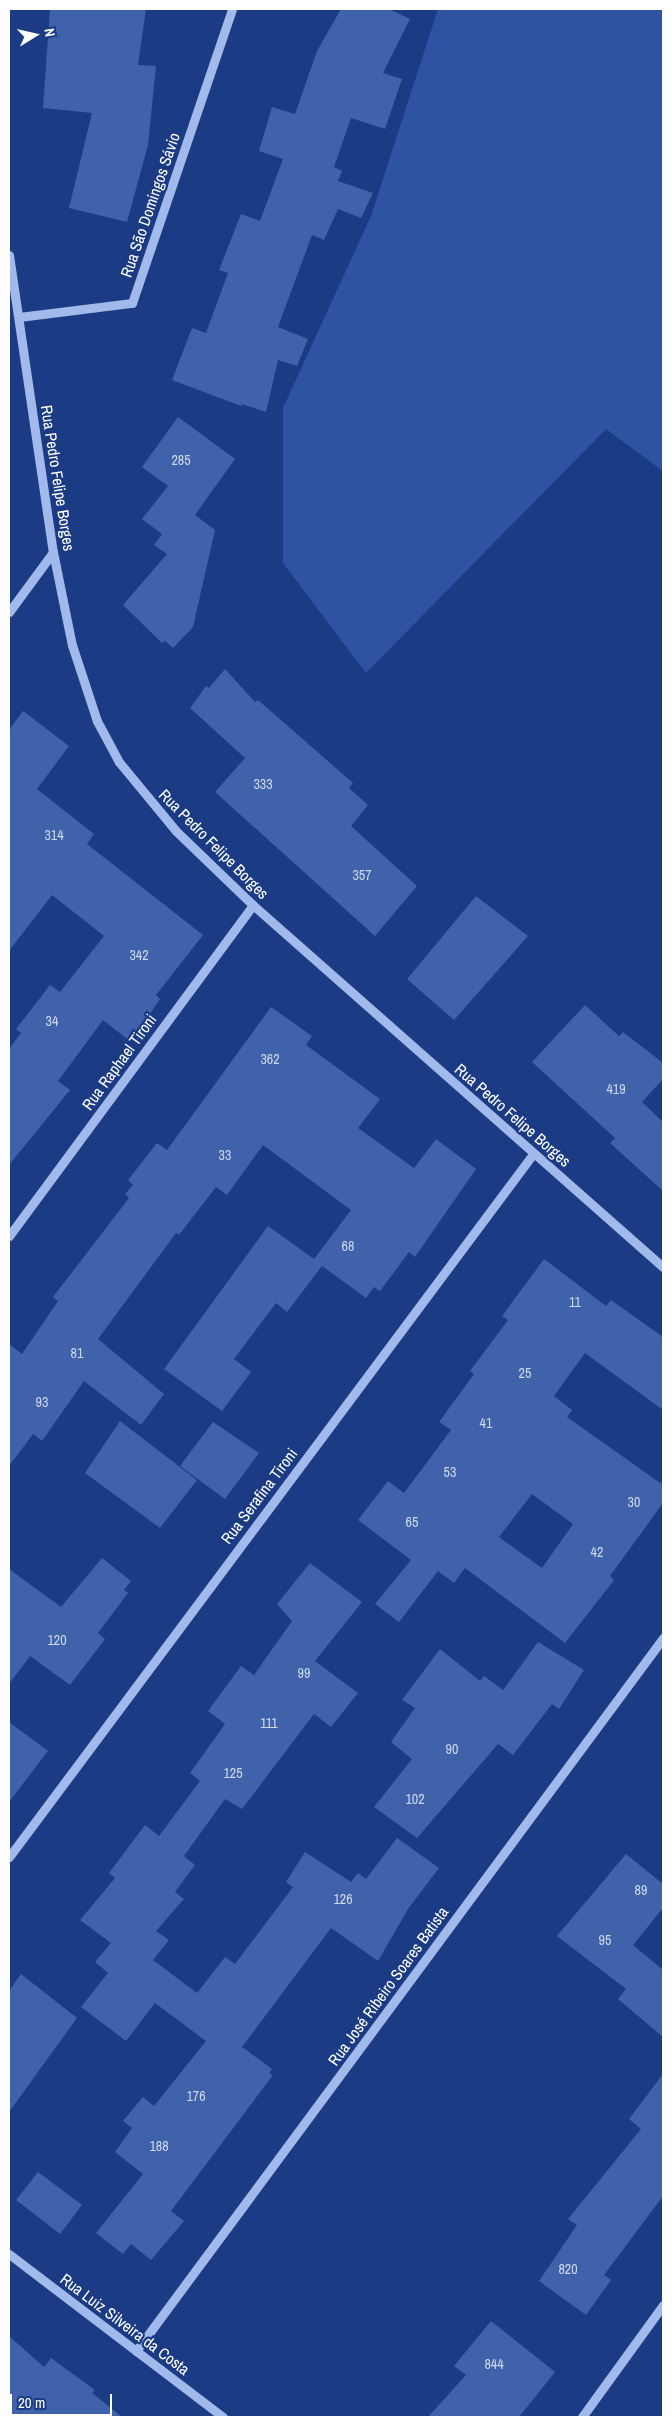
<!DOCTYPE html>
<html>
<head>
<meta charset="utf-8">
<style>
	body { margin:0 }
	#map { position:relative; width:672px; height:2426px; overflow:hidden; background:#1b3b84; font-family:"Archivo Narrow",sans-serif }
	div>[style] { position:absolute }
	.green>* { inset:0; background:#2e53a2 }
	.building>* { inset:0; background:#3f62ab }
	.minor>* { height:9px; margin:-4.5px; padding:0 4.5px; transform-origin:4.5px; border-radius:4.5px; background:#a1b9eb }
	span { translate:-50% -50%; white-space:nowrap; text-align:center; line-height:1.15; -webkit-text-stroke:4.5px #1b3b84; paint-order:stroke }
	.number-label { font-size:14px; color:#cfd8ea }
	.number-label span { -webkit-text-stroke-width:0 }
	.street-label { font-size:16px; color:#fff }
	.frame { position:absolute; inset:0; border:10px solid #fff; pointer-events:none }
	.north { position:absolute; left:10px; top:10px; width:50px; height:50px; -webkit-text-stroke:4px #1b3b84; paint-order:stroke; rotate:80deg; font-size:14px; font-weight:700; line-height:20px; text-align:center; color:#fff }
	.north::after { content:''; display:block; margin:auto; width:18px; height:22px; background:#fff; clip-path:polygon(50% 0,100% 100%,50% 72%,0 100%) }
	.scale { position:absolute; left:10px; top:2394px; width:102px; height:22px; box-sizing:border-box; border:2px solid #fff; border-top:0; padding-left:6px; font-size:15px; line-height:18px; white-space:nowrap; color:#fff; -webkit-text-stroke:4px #1b3b84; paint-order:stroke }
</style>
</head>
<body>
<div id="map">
	<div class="green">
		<div style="clip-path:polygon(438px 9px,663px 9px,663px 471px,606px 429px,366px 673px,283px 563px,283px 408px,371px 216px)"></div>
	</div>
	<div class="building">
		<div style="clip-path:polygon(50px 9px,146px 9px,138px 65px,156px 66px,148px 145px,127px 222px,69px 208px,92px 113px,43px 108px)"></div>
		<div style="clip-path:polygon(341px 9px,389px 9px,410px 19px,383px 73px,402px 79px,385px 129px,351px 118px,334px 167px,342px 171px,338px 181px,373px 193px,361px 218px,338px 209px,324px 240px,312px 235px,278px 327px,308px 339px,297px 366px,278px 360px,266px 412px,242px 404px,241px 406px,172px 380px,192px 328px,206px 333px,228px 273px,219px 270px,241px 214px,260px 221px,283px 159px,259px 151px,272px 107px,295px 114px,317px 51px)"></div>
		<div style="clip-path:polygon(178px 417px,235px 459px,195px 515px,215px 530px,193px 627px,173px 648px,165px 641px,162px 643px,123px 605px,167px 554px,154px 545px,162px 534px,142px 519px,168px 486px,142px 467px)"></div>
		<div style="clip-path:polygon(225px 669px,255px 702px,258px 700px,353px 783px,349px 788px,368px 805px,351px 826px,417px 886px,375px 936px,215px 792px,245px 758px,190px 708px,206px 686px,209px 688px)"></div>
		<div style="clip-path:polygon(23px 711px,69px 746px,37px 789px,94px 834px,87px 844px,203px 935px,156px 995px,160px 999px,131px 1042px,103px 1020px,58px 1081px,70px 1090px,9px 1165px,9px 1049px,21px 1033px,16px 1029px,50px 985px,60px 992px,104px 936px,52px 895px,9px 951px,9px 730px)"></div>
		<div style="clip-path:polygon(476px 896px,528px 936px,454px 1020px,407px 979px)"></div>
		<div style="clip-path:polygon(585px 1005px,619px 1036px,623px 1032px,663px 1063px,663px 1079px,642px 1102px,663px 1122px,663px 1191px,610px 1143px,615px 1138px,532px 1062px)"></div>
		<div style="clip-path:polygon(271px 1007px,312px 1036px,306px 1045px,380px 1099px,358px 1128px,414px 1168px,436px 1139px,476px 1169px,415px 1257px,409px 1252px,380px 1291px,374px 1287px,366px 1298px,322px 1266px,287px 1312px,276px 1303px,234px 1359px,251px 1372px,222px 1411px,164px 1369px,268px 1226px,314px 1259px,351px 1210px,263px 1145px,227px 1195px,216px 1187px,179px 1235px,176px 1233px,98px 1339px,164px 1394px,141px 1425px,84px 1381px,42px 1441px,33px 1434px,9px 1466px,9px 1344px,22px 1354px,58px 1301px,53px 1297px,129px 1198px,125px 1194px,133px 1185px,128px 1180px,157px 1143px,167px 1150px)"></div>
		<div style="clip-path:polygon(evenodd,544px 1259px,606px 1306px,611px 1300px,663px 1337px,663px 1410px,585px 1353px,554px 1396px,572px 1410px,567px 1417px,663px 1485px,663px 1503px,610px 1576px,614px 1580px,565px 1643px,465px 1568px,454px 1583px,438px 1571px,399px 1622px,375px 1604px,411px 1560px,358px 1520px,388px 1481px,404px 1493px,451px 1430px,439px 1422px,474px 1374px,470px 1371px,508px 1320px,502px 1316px,544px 1259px,532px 1494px,573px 1524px,542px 1568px,499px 1537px,532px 1494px)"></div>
		<div style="clip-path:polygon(120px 1421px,197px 1480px,160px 1528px,85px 1473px)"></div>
		<div style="clip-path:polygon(213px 1422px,259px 1453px,225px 1499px,180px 1466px)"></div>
		<div style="clip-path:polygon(102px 1558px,131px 1581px,124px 1590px,128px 1593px,98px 1633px,105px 1639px,70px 1685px,30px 1656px,9px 1684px,9px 1569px,61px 1607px)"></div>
		<div style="clip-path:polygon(310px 1563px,362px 1602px,315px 1661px,358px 1693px,331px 1727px,314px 1714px,242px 1809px,225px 1799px,184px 1856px,195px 1865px,175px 1892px,184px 1899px,156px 1931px,169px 1940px,153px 1960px,197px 1993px,225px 1957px,235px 1964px,293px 1887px,286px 1882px,305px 1852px,351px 1882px,358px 1873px,366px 1879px,397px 1838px,439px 1868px,408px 1909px,378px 1961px,331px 1928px,242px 2047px,272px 2069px,269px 2073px,273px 2075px,171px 2211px,184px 2221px,151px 2260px,131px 2244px,123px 2254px,96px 2233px,143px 2174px,115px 2152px,132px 2128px,123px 2121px,143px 2097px,154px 2106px,206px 2041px,155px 2003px,126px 2041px,81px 2007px,108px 1973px,95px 1962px,111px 1943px,80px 1920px,115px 1878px,109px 1873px,145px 1825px,159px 1836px,200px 1781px,190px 1773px,225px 1724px,208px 1711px,241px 1666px,254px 1675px,292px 1621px,277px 1604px)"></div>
		<div style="clip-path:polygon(538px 1642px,584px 1670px,559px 1709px,552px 1704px,513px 1755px,498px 1744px,417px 1838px,374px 1807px,412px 1759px,391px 1742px,415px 1708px,402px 1700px,440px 1649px,480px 1681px,484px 1676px,503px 1690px)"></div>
		<div style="clip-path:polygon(9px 1722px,48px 1751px,9px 1802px)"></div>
		<div style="clip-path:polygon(626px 1854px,663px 1884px,663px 1908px,633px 1945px,663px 1970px,663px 2037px,618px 1999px,626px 1989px,557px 1936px)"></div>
		<div style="clip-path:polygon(21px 1974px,77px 2018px,9px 2112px,9px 1991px)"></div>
		<div style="clip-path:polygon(663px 2074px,663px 2196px,604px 2275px,611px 2280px,586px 2315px,539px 2281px,577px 2225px,568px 2219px,641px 2129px,629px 2119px)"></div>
		<div style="clip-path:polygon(38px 2172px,82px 2205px,60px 2234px,16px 2200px)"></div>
		<div style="clip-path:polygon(491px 2321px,555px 2372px,519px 2417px,428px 2417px,466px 2375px,454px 2366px)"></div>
		<div style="clip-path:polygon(9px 2336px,44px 2367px,51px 2358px,95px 2390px,92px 2393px,122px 2417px,9px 2417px)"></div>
	</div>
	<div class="minor">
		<div style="left:9px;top:255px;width:300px;rotate:81.6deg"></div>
		<div style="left:53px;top:552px;width:95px;rotate:78.5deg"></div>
		<div style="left:72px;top:645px;width:80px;rotate:71.8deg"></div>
		<div style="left:97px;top:721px;width:47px;rotate:61.8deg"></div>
		<div style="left:119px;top:762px;width:89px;rotate:50.4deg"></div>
		<div style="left:176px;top:831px;width:107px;rotate:43.9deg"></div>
		<div style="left:253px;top:905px;width:547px;rotate:41.44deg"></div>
		<div style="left:19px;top:317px;width:114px;rotate:-7.1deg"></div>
		<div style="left:132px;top:303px;width:311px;rotate:-71.2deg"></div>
		<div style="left:9px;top:612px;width:74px;rotate:-53.7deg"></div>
		<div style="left:9px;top:1236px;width:411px;rotate:-53.6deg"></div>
		<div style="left:9px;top:1857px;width:877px;rotate:-53.3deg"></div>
		<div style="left:9px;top:2254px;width:269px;rotate:37.3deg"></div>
		<div style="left:136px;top:2351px;width:887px;rotate:-53.53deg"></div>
		<div style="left:582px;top:2417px;width:138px;rotate:-54.1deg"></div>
	</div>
	<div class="number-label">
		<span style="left:181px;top:460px">285</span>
		<span style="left:263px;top:784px">333</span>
		<span style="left:54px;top:835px">314</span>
		<span style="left:362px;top:875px">357</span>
		<span style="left:139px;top:955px">342</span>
		<span style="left:52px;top:1021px">34</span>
		<span style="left:270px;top:1059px">362</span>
		<span style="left:616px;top:1089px">419</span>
		<span style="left:225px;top:1155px">33</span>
		<span style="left:348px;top:1246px">68</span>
		<span style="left:575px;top:1302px">11</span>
		<span style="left:77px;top:1353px">81</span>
		<span style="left:525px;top:1373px">25</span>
		<span style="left:42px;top:1402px">93</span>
		<span style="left:486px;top:1423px">41</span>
		<span style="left:450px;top:1472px">53</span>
		<span style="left:634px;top:1502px">30</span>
		<span style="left:412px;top:1522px">65</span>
		<span style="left:597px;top:1552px">42</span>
		<span style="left:57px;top:1640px">120</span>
		<span style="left:304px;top:1673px">99</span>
		<span style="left:269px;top:1723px">111</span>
		<span style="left:452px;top:1749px">90</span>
		<span style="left:233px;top:1773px">125</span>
		<span style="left:415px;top:1799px">102</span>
		<span style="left:641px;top:1890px">89</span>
		<span style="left:343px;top:1899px">126</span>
		<span style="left:605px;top:1940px">95</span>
		<span style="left:196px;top:2096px">176</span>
		<span style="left:159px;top:2146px">188</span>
		<span style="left:568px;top:2269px">820</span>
		<span style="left:494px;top:2364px">844</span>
	</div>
	<div class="street-label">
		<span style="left:150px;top:205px;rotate:-71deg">Rua São Domingos Sávio</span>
		<span style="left:58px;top:478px;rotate:81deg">Rua Pedro Felipe Borges</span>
		<span style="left:214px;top:844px;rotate:45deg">Rua Pedro Felipe Borges</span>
		<span style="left:119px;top:1062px;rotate:-54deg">Rua Raphael Tironi</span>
		<span style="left:513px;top:1115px;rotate:41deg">Rua Pedro Felipe Borges</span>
		<span style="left:259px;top:1496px;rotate:-53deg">Rua Serafina Tironi</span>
		<span style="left:388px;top:1986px;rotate:-54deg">Rua José Ribeiro Soares Batista</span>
		<span style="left:125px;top:2324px;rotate:37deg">Rua Luiz Silveira da Costa</span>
	</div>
	<div class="frame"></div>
	<div class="north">N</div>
	<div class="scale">20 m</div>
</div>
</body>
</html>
